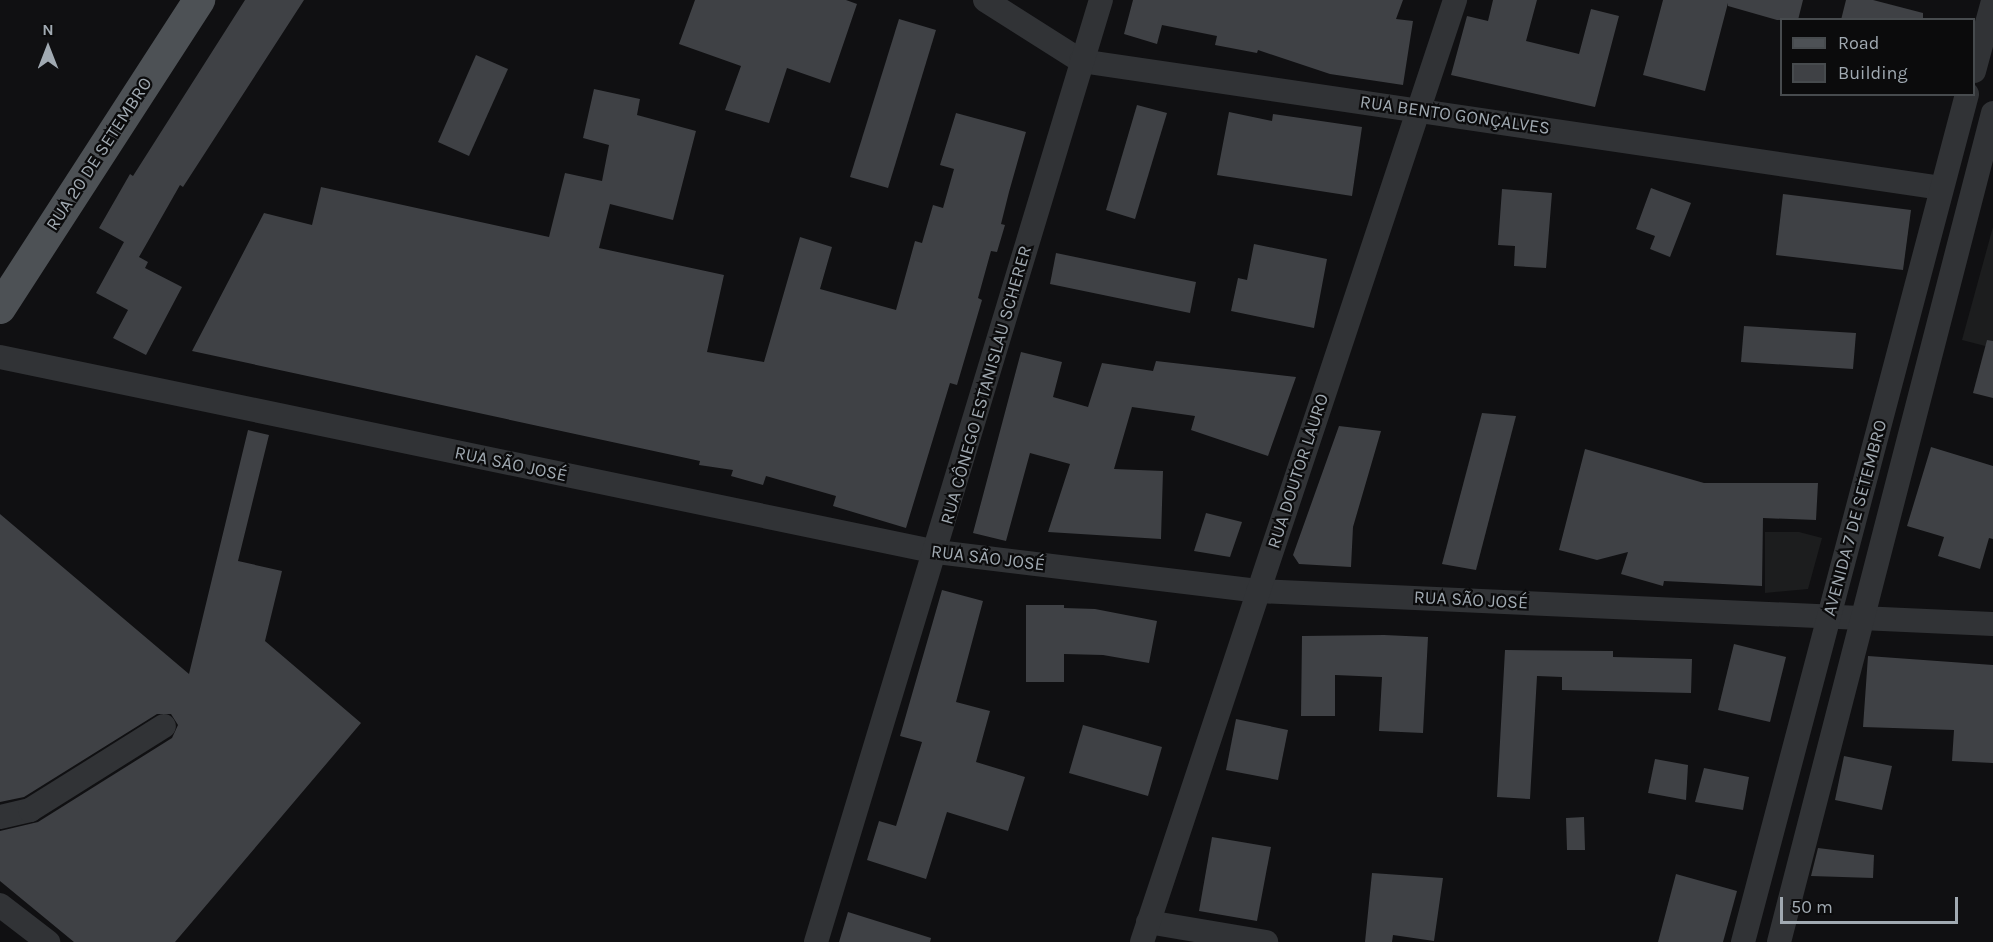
<!DOCTYPE html>
<html>
<head>
<meta charset="utf-8">
<style>
	body { margin:0 }
	#map { position:relative; width:1993px; height:942px; overflow:hidden; background:#101012; font-family:Karla,sans-serif }
	div>[style] { position:absolute }
	.built>* { inset:0; background:#1c1d1e }
	.building>* { inset:0; background:#3f4145 }
	.minor>* { height:24px; margin:-12px; padding:0 12px; transform-origin:12px; border-radius:12px; background:#313336 }
	.major>* { height:32px; margin:-16px; padding:0 16px; transform-origin:16px; border-radius:16px; background:#4d5155 }
	span { translate:-50% -50%; white-space:nowrap; text-align:center; line-height:1.15; -webkit-text-stroke:4.5px #0b0b0c; paint-order:stroke }
	.street-label { font-size:18px; color:#a1aab2 }
	.legend { position:absolute; left:1780px; top:18px; width:195px; height:78px; box-sizing:border-box; background:#0b0b0c; border:2px solid #474b4e; margin:0; padding:8px 10px; list-style:none; font-size:18px; color:#a1aab2 }
	.legend li { display:flex; align-items:center; gap:12px; height:30px }
	.legend b { width:30px; border:2px solid #474b4e }
	.north { position:absolute; left:18px; top:18px; width:60px; height:60px; -webkit-text-stroke:4px #0b0b0c; paint-order:stroke; rotate:0deg; font-size:16px; font-weight:700; line-height:24px; text-align:center; color:#a1aab2 }
	.north::after { content:''; display:block; margin:auto; width:21px; height:27px; background:#a1aab2; clip-path:polygon(50% 0,100% 100%,50% 72%,0 100%) }
	.scale { position:absolute; left:1780px; top:897px; width:178px; height:27px; box-sizing:border-box; border:3px solid #a1aab2; border-top:0; padding-left:8px; font-size:18px; line-height:21px; white-space:nowrap; color:#a1aab2; -webkit-text-stroke:4px #0b0b0c; paint-order:stroke }
</style>
</head>
<body>
<div id="map">
	<div class="built">
		<div style="clip-path:polygon(1993px 227px,1993px 348px,1962px 340px)"></div>
		<div style="clip-path:polygon(1765px 532px,1799px 532px,1822px 538px,1808px 589px,1765px 593px)"></div>
	</div>
	<div class="building">
		<div style="clip-path:polygon(245px 0,304px 0,183px 187px,180px 185px,139px 257px,148px 262px,145px 268px,182px 287px,146px 355px,113px 338px,128px 310px,96px 293px,124px 242px,99px 228px,130px 174px,133px 176px)"></div>
		<div style="clip-path:polygon(695px 0,846px 0,857px 4px,830px 83px,787px 68px,769px 123px,725px 110px,741px 66px,679px 44px)"></div>
		<div style="clip-path:polygon(1133px 0,1403px 0,1396px 19px,1413px 21px,1403px 85px,1330px 74px,1258px 50px,1257px 53px,1215px 45px,1217px 36px,1162px 25px,1157px 44px,1124px 34px)"></div>
		<div style="clip-path:polygon(1493px 0,1537px 0,1526px 41px,1579px 54px,1591px 9px,1619px 16px,1595px 107px,1451px 75px,1467px 16px,1488px 21px)"></div>
		<div style="clip-path:polygon(1663px 0,1803px 0,1798px 20px,1777px 20px,1728px 6px,1728px 3px,1705px 91px,1643px 75px)"></div>
		<div style="clip-path:polygon(1846px 0,1873px 0,1923px 13px,1923px 20px,1841px 20px)"></div>
		<div style="clip-path:polygon(899px 19px,936px 30px,888px 188px,850px 177px)"></div>
		<div style="clip-path:polygon(476px 55px,508px 69px,469px 156px,438px 142px)"></div>
		<div style="clip-path:polygon(594px 89px,640px 99px,637px 115px,696px 131px,673px 220px,610px 204px,599px 248px,724px 275px,707px 352px,764px 362px,800px 237px,832px 247px,820px 289px,896px 310px,915px 241px,922px 243px,933px 205px,943px 208px,954px 169px,940px 165px,956px 113px,1026px 132px,1009px 192px,1001px 224px,1005px 225px,997px 252px,991px 251px,978px 298px,982px 300px,957px 385px,950px 383px,906px 528px,833px 506px,836px 496px,766px 476px,763px 485px,731px 476px,733px 470px,699px 465px,700px 461px,192px 351px,264px 213px,312px 225px,321px 187px,549px 237px,565px 173px,602px 181px,609px 145px,583px 138px)"></div>
		<div style="clip-path:polygon(1137px 105px,1167px 113px,1135px 219px,1106px 210px)"></div>
		<div style="clip-path:polygon(1229px 112px,1272px 121px,1273px 114px,1362px 127px,1352px 196px,1217px 175px)"></div>
		<div style="clip-path:polygon(1651px 188px,1691px 203px,1670px 257px,1650px 249px,1655px 236px,1636px 229px)"></div>
		<div style="clip-path:polygon(1502px 189px,1552px 193px,1546px 268px,1514px 266px,1515px 246px,1498px 245px)"></div>
		<div style="clip-path:polygon(1783px 194px,1911px 210px,1903px 270px,1776px 255px)"></div>
		<div style="clip-path:polygon(1254px 244px,1327px 259px,1314px 328px,1231px 311px,1238px 278px,1247px 280px)"></div>
		<div style="clip-path:polygon(1056px 253px,1196px 282px,1190px 313px,1050px 284px)"></div>
		<div style="clip-path:polygon(1744px 326px,1856px 333px,1853px 369px,1741px 362px)"></div>
		<div style="clip-path:polygon(1987px 340px,1993px 341px,1993px 398px,1973px 393px)"></div>
		<div style="clip-path:polygon(1021px 352px,1062px 362px,1053px 397px,1088px 407px,1102px 363px,1153px 371px,1156px 361px,1296px 377px,1268px 456px,1191px 430px,1195px 416px,1132px 407px,1114px 469px,1163px 471px,1161px 539px,1048px 532px,1070px 464px,1030px 453px,1006px 541px,973px 533px)"></div>
		<div style="clip-path:polygon(1482px 413px,1516px 416px,1476px 570px,1442px 564px)"></div>
		<div style="clip-path:polygon(1339px 426px,1381px 431px,1353px 527px,1351px 567px,1299px 564px,1293px 555px)"></div>
		<div style="clip-path:polygon(248px 430px,269px 435px,238px 561px,282px 571px,265px 641px,361px 723px,175px 942px,74px 942px,0 881px,0 831px,38px 822px,172px 738px,178px 725px,171px 714px,157px 714px,24px 797px,0 802px,0 514px,189px 674px)"></div>
		<div style="clip-path:polygon(1931px 447px,1993px 466px,1993px 539px,1989px 538px,1980px 569px,1938px 556px,1944px 537px,1907px 526px)"></div>
		<div style="clip-path:polygon(1585px 449px,1704px 483px,1818px 483px,1816px 520px,1763px 518px,1762px 586px,1664px 581px,1663px 586px,1621px 574px,1628px 552px,1597px 560px,1559px 550px)"></div>
		<div style="clip-path:polygon(1206px 513px,1242px 522px,1230px 557px,1194px 551px)"></div>
		<div style="clip-path:polygon(942px 590px,983px 601px,956px 702px,990px 711px,976px 762px,1025px 777px,1008px 831px,947px 812px,926px 879px,867px 860px,879px 821px,896px 826px,922px 742px,900px 736px)"></div>
		<div style="clip-path:polygon(1026px 605px,1064px 605px,1064px 608px,1095px 609px,1157px 621px,1149px 663px,1103px 655px,1064px 654px,1064px 682px,1026px 682px)"></div>
		<div style="clip-path:polygon(1384px 635px,1428px 637px,1423px 733px,1379px 731px,1382px 677px,1335px 675px,1335px 716px,1301px 716px,1302px 636px)"></div>
		<div style="clip-path:polygon(1734px 644px,1786px 657px,1770px 722px,1718px 710px)"></div>
		<div style="clip-path:polygon(1505px 650px,1613px 651px,1613px 657px,1692px 659px,1691px 693px,1562px 690px,1562px 677px,1537px 676px,1530px 799px,1497px 797px)"></div>
		<div style="clip-path:polygon(1868px 656px,1993px 665px,1993px 763px,1952px 761px,1954px 730px,1863px 727px)"></div>
		<div style="clip-path:polygon(1236px 719px,1288px 730px,1278px 780px,1226px 770px)"></div>
		<div style="clip-path:polygon(1083px 725px,1162px 747px,1148px 796px,1069px 773px)"></div>
		<div style="clip-path:polygon(1844px 756px,1892px 766px,1882px 810px,1835px 800px)"></div>
		<div style="clip-path:polygon(1655px 759px,1688px 765px,1686px 800px,1648px 793px)"></div>
		<div style="clip-path:polygon(1704px 768px,1749px 777px,1743px 810px,1695px 802px)"></div>
		<div style="clip-path:polygon(1584px 817px,1585px 850px,1567px 850px,1566px 818px)"></div>
		<div style="clip-path:polygon(1212px 837px,1271px 847px,1257px 921px,1199px 911px)"></div>
		<div style="clip-path:polygon(1818px 848px,1874px 855px,1873px 878px,1811px 876px)"></div>
		<div style="clip-path:polygon(1372px 873px,1443px 878px,1434px 941px,1393px 935px,1392px 942px,1365px 942px)"></div>
		<div style="clip-path:polygon(1676px 874px,1737px 891px,1723px 942px,1658px 942px)"></div>
		<div style="clip-path:polygon(848px 912px,931px 938px,930px 942px,839px 942px)"></div>
	</div>
	<div class="minor">
		<div style="left:985px;top:0;width:114px;rotate:32.4deg"></div>
		<div style="left:1081px;top:61px;width:869px;rotate:8.4deg"></div>
		<div style="left:1974px;top:71px;width:73px;rotate:-74.8deg"></div>
		<div style="left:0;top:357px;width:957px;rotate:11.76deg"></div>
		<div style="left:937px;top:552px;width:323px;rotate:6.9deg"></div>
		<div style="left:1258px;top:591px;width:736px;rotate:2.57deg"></div>
		<div style="left:0;top:817px;width:31px;rotate:-13deg"></div>
		<div style="left:30px;top:810px;width:158px;rotate:-32.1deg"></div>
		<div style="left:0;top:905px;width:61px;rotate:37.6deg"></div>
		<div style="left:1148px;top:922px;width:120px;rotate:9.6deg"></div>
		<div style="left:816px;top:942px;width:984px;rotate:-73.17deg"></div>
		<div style="left:1142px;top:942px;width:993px;rotate:-71.62deg"></div>
		<div style="left:1743px;top:942px;width:877px;rotate:-75.2deg"></div>
		<div style="left:1779px;top:942px;width:856px;rotate:-75.53deg"></div>
	</div>
	<div class="major">
		<div style="left:0;top:308px;width:367px;rotate:-57.1deg"></div>
	</div>
	<div class="street-label">
		<span style="left:1455px;top:115px;rotate:8deg">RUA BENTO GONÇALVES</span>
		<span style="left:99px;top:154px;rotate:-57deg">RUA 20 DE SETEMBRO</span>
		<span style="left:986px;top:385px;rotate:-74deg">RUA CÔNEGO ESTANISLAU SCHERER</span>
		<span style="left:511px;top:464px;rotate:12deg">RUA SÃO JOSÉ</span>
		<span style="left:1298px;top:471px;rotate:-72deg">RUA DOUTOR LAURO</span>
		<span style="left:1855px;top:518px;rotate:-75deg">AVENIDA 7 DE SETEMBRO</span>
		<span style="left:988px;top:558px;rotate:7deg">RUA SÃO JOSÉ</span>
		<span style="left:1471px;top:600px;rotate:3deg">RUA SÃO JOSÉ</span>
	</div>
	<ul class="legend">
	<li><b style="height:8px;background:#4d5155"></b>Road</li>
	<li><b style="height:16px;background:#3f4145"></b>Building</li>
	</ul>
	<div class="north">N</div>
	<div class="scale">50 m</div>
</div>
</body>
</html>
